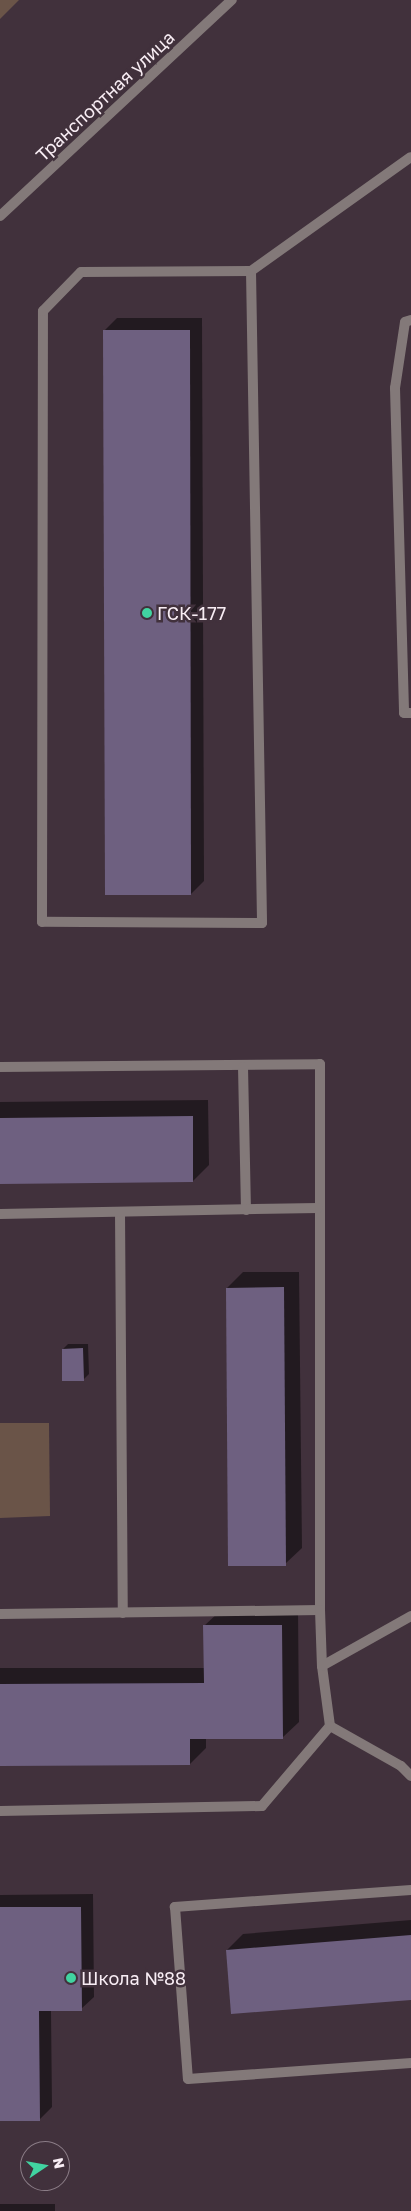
<!DOCTYPE html>
<html>
<head>
<meta charset="utf-8">
<style>
	body { margin:0 }
	#map { position:relative; width:411px; height:2211px; overflow:hidden; background:#41313c; font-family:"Golos Text",sans-serif }
	div>[style] { position:absolute }
	.green>* { inset:0; background:#6a5448 }
	.shadow>* { inset:0; background:#0007 }
	.building>* { inset:0; background:#6e6080 }
	.service>* { height:10px; margin:-5px; padding:0 5px; transform-origin:5px; border-radius:5px; background:#837979 }
	.tertiary>* { height:10px; margin:-5px; padding:0 5px; transform-origin:5px; border-radius:5px; background:#837979 }
	.dots>* { width:14px; height:14px; translate:-50% -50%; box-sizing:border-box; border:2px solid #41313c; border-radius:50% }
	span { translate:-50% -50%; white-space:nowrap; text-align:center; line-height:1.15; -webkit-text-stroke:5px #41313c; paint-order:stroke }
	.street-label { font-size:18px; color:#f8edf4 }
	.poi-label { font-size:18px; color:#f8edf4 }
	.left { translate:0 -50%; text-align:left }
	.north { position:absolute; left:20px; top:2141px; width:50px; height:50px; box-sizing:border-box; background:#41313c; border:1px solid #8a7c86; border-radius:50%; rotate:78deg; font-size:14px; font-weight:700; line-height:20px; text-align:center; color:#f8edf4 }
	.north::after { content:''; display:block; margin:auto; width:18px; height:22px; background:#41d4a1; clip-path:polygon(50% 0,100% 100%,50% 72%,0 100%) }
</style>
</head>
<body>
<div id="map">
	<div class="green">
		<div style="clip-path:polygon(0 0,19px 0,0 19px)"></div>
		<div style="clip-path:polygon(0 1423px,49px 1423px,50px 1516px,0 1518px)"></div>
	</div>
	<div class="shadow">
		<div style="clip-path:polygon(117px 318px,202px 318px,204px 881px,191px 894px,104px 331px)"></div>
		<div style="clip-path:polygon(208px 1100px,209px 1165px,193px 1181px,0 1183px,0 1102px)"></div>
		<div style="clip-path:polygon(243px 1272px,299px 1272px,302px 1548px,285px 1564px,227px 1288px)"></div>
		<div style="clip-path:polygon(68px 1344px,88px 1344px,89px 1374px,84px 1379px,63px 1349px)"></div>
		<div style="clip-path:polygon(298px 1609px,299px 1722px,282px 1738px,206px 1738px,206px 1748px,190px 1764px,0 1765px,0 1668px,205px 1668px,204px 1626px,221px 1610px)"></div>
		<div style="clip-path:polygon(93px 1894px,94px 1997px,81px 2009px,51px 2010px,52px 2107px,39px 2120px,0 2120px,0 1895px)"></div>
		<div style="clip-path:polygon(411px 1920px,411px 1998px,227px 1950px,243px 1934px)"></div>
		<div style="clip-path:polygon(0 2204px,55px 2204px,55px 2211px,0 2211px)"></div>
	</div>
	<div class="building">
		<div style="clip-path:polygon(103px 330px,190px 330px,191px 895px,105px 895px)"></div>
		<div style="clip-path:polygon(193px 1116px,193px 1182px,0 1184px,0 1118px)"></div>
		<div style="clip-path:polygon(284px 1287px,286px 1566px,228px 1566px,226px 1288px)"></div>
		<div style="clip-path:polygon(83px 1348px,84px 1381px,62px 1381px,62px 1349px)"></div>
		<div style="clip-path:polygon(203px 1625px,282px 1625px,283px 1739px,190px 1739px,190px 1765px,0 1766px,0 1684px,204px 1683px)"></div>
		<div style="clip-path:polygon(0 1907px,81px 1907px,82px 2011px,39px 2011px,40px 2121px,0 2121px)"></div>
		<div style="clip-path:polygon(411px 1935px,411px 2000px,231px 2014px,226px 1950px)"></div>
	</div>
	<div class="service">
		<div style="left:251px;top:271px;width:652px;rotate:89.03deg"></div>
		<div style="left:262px;top:923px;width:220px;rotate:-179.7deg"></div>
		<div style="left:42px;top:922px;width:611px;rotate:-89.91deg"></div>
		<div style="left:43px;top:311px;width:54px;rotate:-45.7deg"></div>
		<div style="left:81px;top:272px;width:170px;rotate:-0.3deg"></div>
		<div style="left:251px;top:271px;width:196px;rotate:-35.5deg"></div>
		<div style="left:411px;top:320px;width:6px;rotate:162deg"></div>
		<div style="left:405px;top:322px;width:67px;rotate:98.6deg"></div>
		<div style="left:395px;top:388px;width:325px;rotate:88.4deg"></div>
		<div style="left:404px;top:713px;width:7px"></div>
		<div style="left:0;top:1067px;width:320px;rotate:-0.5deg"></div>
		<div style="left:320px;top:1064px;width:546px;rotate:90deg"></div>
		<div style="left:243px;top:1067px;width:143px;rotate:88.8deg"></div>
		<div style="left:120px;top:1212px;width:401px;rotate:89.6deg"></div>
		<div style="left:0;top:1214px;width:318px;rotate:-1.1deg"></div>
		<div style="left:0;top:1614px;width:320px;rotate:-0.7deg"></div>
		<div style="left:320px;top:1610px;width:56px;rotate:88deg"></div>
		<div style="left:322px;top:1666px;width:61px;rotate:82.4deg"></div>
		<div style="left:330px;top:1726px;width:105px;rotate:130.4deg"></div>
		<div style="left:262px;top:1806px;width:262px;rotate:178.9deg"></div>
		<div style="left:322px;top:1666px;width:102px;rotate:-29.3deg"></div>
		<div style="left:330px;top:1726px;width:81px;rotate:29.4deg"></div>
		<div style="left:401px;top:1766px;width:14px;rotate:45deg"></div>
		<div style="left:411px;top:1890px;width:237px;rotate:175.9deg"></div>
		<div style="left:175px;top:1907px;width:172px;rotate:85.7deg"></div>
		<div style="left:188px;top:2079px;width:224px;rotate:-4.1deg"></div>
	</div>
	<div class="tertiary">
		<div style="left:0;top:216px;width:317px;rotate:-43deg"></div>
	</div>
	<div class="dots">
		<div style="left:147px;top:613px;background:#41d4a1"></div>
		<div style="left:71px;top:1978px;background:#41d4a1"></div>
	</div>
	<div class="street-label">
		<span style="left:105px;top:96px;rotate:-43deg">Транспортная улица</span>
	</div>
	<div class="poi-label">
		<span class="left" style="left:157px;top:613px">ГСК-177</span>
		<span class="left" style="left:81px;top:1978px">Школа №88</span>
	</div>
	<div class="north">N</div>
</div>
</body>
</html>
